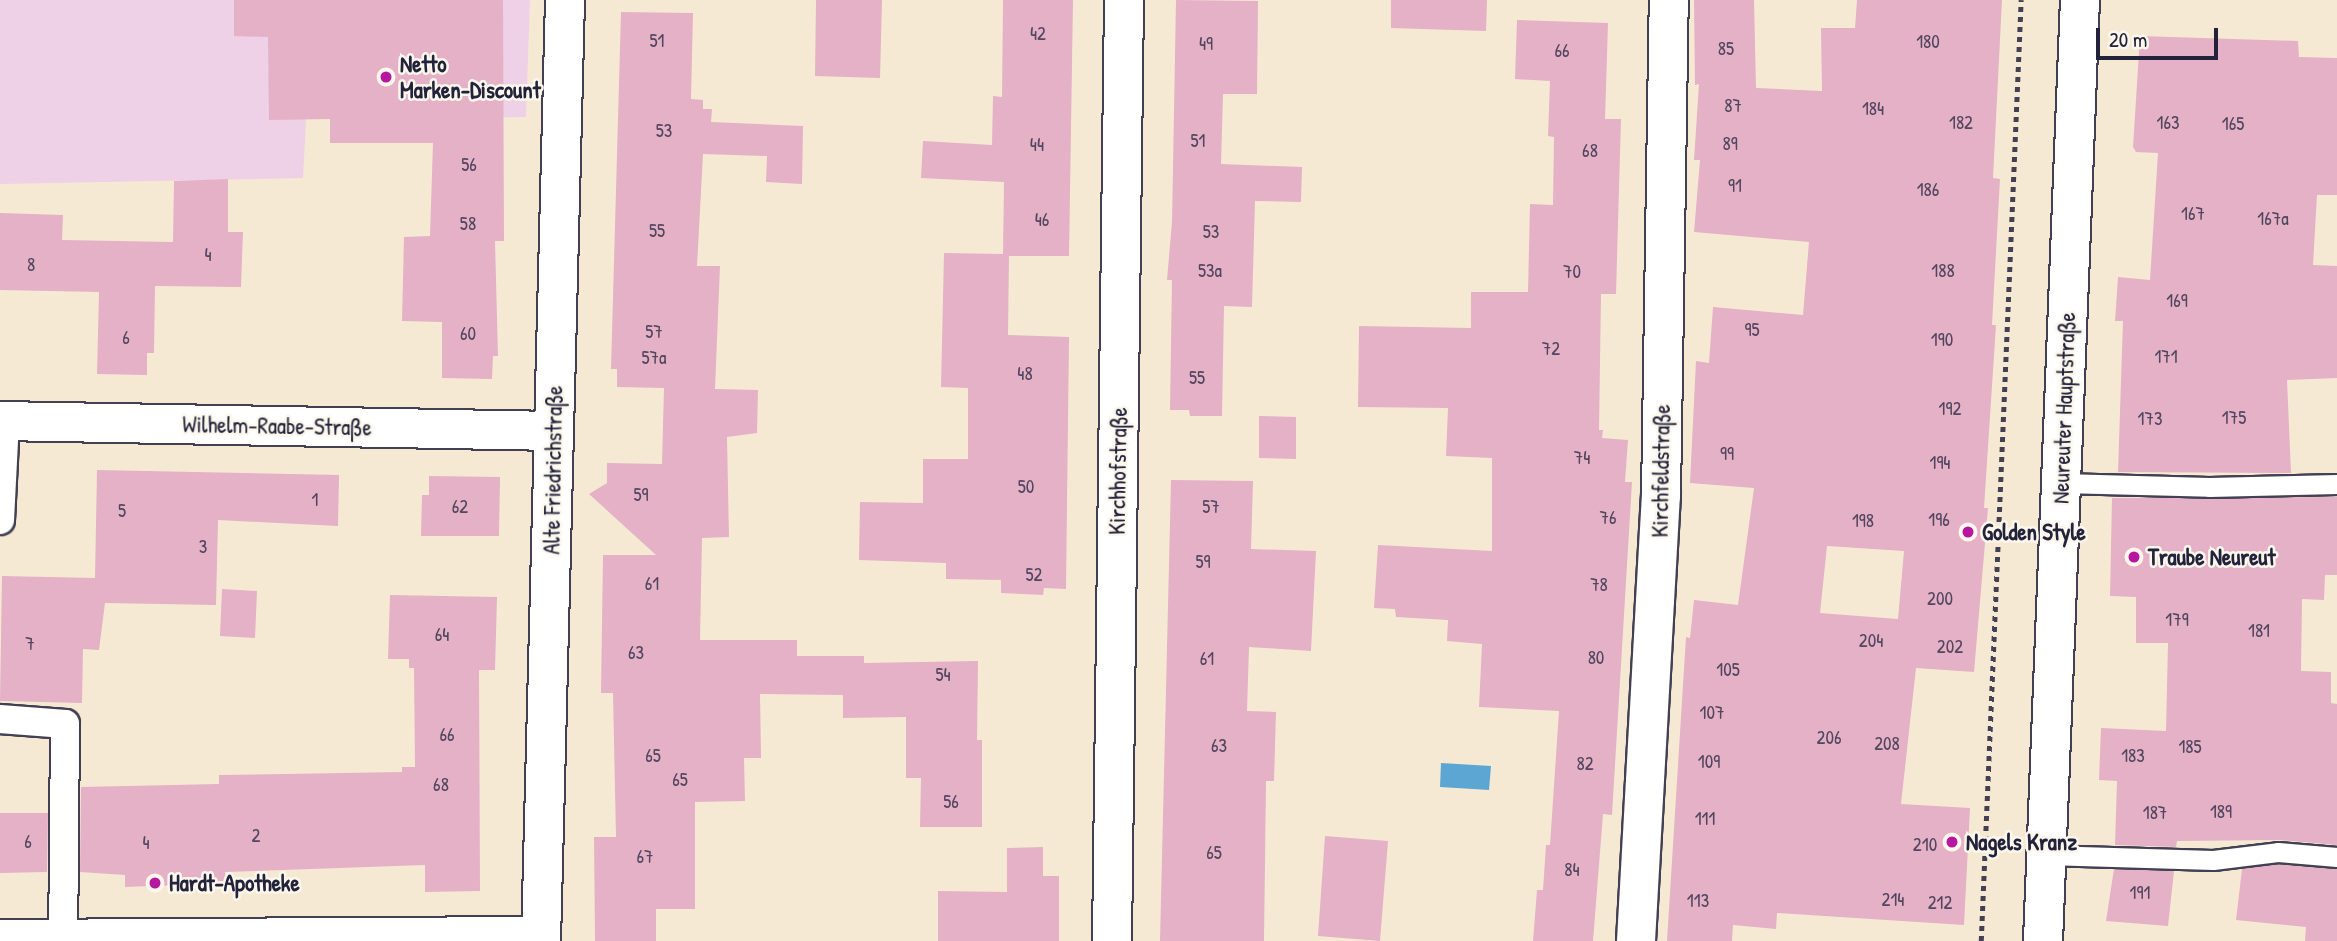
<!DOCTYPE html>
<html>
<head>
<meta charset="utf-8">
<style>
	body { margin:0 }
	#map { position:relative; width:2337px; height:941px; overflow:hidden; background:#f6e9d4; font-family:"Patrick Hand",sans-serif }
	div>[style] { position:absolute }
	.built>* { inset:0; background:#eed0e7 }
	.water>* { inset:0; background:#5ca6d4 }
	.building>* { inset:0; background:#e4b1c6 }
	.path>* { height:4.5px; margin-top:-2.25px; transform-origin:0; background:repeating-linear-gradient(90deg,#424052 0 5px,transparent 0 10px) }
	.roads { filter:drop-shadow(2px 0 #424052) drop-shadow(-2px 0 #424052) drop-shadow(0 2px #424052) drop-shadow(0 -2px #424052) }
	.service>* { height:19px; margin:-9.5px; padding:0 9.5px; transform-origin:9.5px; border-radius:9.5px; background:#fff }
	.pedestrian>* { height:28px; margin:-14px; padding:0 14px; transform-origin:14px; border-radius:14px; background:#fff }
	.minor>* { height:38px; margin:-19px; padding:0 19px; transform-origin:19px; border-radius:19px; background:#fff }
	.tertiary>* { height:38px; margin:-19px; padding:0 19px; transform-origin:19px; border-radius:19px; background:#fff }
	.dots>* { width:19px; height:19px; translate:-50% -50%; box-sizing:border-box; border:4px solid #fbf7ec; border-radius:50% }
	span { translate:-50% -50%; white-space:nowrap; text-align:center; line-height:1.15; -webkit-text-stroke:5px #fbf7ec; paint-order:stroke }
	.number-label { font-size:19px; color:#52465e }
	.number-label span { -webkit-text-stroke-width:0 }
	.poi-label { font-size:23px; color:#22223b; font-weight:700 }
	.left { translate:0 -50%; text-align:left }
	.street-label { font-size:23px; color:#22223b }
	.scale { position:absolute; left:2096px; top:28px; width:122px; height:32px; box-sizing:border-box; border:4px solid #22223b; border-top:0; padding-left:9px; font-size:21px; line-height:24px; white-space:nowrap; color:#22223b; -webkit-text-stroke:5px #fbf7ec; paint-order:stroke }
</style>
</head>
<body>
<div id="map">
	<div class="built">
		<div style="clip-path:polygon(0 0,530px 0,526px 117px,306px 119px,303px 178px,0 184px)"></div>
	</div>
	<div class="water">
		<div style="clip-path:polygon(1441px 763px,1491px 766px,1489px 790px,1440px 787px)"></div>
	</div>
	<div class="building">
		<div style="clip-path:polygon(234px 0,503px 0,504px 241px,495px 241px,498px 356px,493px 356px,492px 379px,442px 378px,442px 322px,402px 321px,404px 237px,430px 236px,433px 143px,330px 143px,330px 119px,269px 120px,268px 37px,234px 36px)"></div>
		<div style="clip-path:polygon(816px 0,882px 0,880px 78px,815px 76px)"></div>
		<div style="clip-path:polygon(1003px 0,1073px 0,1069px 256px,1009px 256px,1008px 335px,1069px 337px,1066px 589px,1044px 588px,1043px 595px,1001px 593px,1001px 580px,946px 579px,946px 563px,859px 560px,860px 502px,923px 503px,923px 459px,968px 459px,968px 388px,941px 387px,944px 253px,1003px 254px,1004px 182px,921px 178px,923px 141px,992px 145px,993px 96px,1002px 97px)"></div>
		<div style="clip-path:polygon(1176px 0,1258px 1px,1257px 94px,1223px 94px,1221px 164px,1302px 167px,1301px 202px,1255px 201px,1252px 307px,1224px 306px,1222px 416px,1190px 416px,1189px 410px,1170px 410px,1172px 280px,1167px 280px,1172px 222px)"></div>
		<div style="clip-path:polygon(1391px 0,1487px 0,1486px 31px,1391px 28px)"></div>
		<div style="clip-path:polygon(evenodd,1694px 0,1754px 0,1756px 88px,1822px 91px,1821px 28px,1855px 28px,1857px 0,2002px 0,1993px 178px,2000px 179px,1992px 325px,1996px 325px,1984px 508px,1988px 508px,1974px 672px,1916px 668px,1901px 804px,1970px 808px,1964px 925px,1777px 913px,1776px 929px,1733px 925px,1732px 941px,1667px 941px,1686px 637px,1690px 638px,1694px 600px,1738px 605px,1754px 488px,1690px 483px,1696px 361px,1709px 363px,1713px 307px,1803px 315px,1809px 242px,1694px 232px,1700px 160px,1694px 160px,1699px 84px,1695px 85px,1694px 0,1827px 546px,1904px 551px,1898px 619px,1820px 613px,1827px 546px)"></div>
		<div style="clip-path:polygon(621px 12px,693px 13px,691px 99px,703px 100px,703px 109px,712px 109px,711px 122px,803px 126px,802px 184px,766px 182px,767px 156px,703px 154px,697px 266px,720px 266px,715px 389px,758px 390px,757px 433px,727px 437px,729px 537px,702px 538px,700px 640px,797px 640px,797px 656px,864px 656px,864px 663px,978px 661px,977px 740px,982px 740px,982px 827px,920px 827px,921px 778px,906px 778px,906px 717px,843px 718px,843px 695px,760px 694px,761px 758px,744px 758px,745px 801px,695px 802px,695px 909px,656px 909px,656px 941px,595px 941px,594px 837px,616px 837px,613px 693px,601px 693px,603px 555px,656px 555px,589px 494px,607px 483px,607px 463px,662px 464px,664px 388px,617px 387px,617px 369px,611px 369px)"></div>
		<div style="clip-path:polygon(1517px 20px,1608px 23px,1605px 119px,1621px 119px,1616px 294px,1601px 294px,1599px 430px,1603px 430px,1602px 438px,1628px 440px,1625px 482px,1632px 482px,1612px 815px,1603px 814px,1593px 941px,1533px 941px,1537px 890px,1543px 890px,1546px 845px,1550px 845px,1559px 711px,1479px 707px,1482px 644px,1447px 641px,1448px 620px,1396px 617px,1395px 609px,1374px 608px,1378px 545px,1492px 551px,1492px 458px,1446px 456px,1448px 408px,1358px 407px,1359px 326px,1471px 328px,1471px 292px,1528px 292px,1530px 204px,1553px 205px,1554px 137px,1548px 136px,1550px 81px,1515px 79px)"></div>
		<div style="clip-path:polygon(2140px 36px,2298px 41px,2299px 57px,2337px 58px,2337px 195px,2317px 195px,2313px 265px,2337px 266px,2337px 378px,2287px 380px,2291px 473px,2118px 472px,2123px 321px,2115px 321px,2118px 277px,2150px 280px,2158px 153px,2136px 152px,2133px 147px)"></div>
		<div style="clip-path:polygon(228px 179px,228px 232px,243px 232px,241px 287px,155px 286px,154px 353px,147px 353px,147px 375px,97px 374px,99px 292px,0 290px,0 213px,63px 215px,62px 240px,173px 242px,174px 181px)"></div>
		<div style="clip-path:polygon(1259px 416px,1296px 417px,1296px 459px,1259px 458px)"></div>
		<div style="clip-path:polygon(97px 470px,339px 475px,338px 526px,218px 520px,216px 605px,105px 603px,99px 650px,83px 649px,82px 703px,0 701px,2px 576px,95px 578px)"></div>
		<div style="clip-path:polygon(429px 476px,500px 477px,499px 536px,421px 536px,422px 495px,429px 495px)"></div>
		<div style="clip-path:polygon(1171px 480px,1253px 481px,1251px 549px,1316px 551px,1311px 651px,1249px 647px,1247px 711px,1276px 712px,1274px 781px,1266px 781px,1264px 941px,1160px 941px)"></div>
		<div style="clip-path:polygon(2337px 497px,2337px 575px,2325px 575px,2324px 600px,2302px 599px,2301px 671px,2331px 672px,2331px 703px,2337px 704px,2337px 845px,2279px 840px,2177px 841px,2176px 847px,2115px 845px,2117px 781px,2099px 780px,2101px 728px,2166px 731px,2168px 643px,2136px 643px,2136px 597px,2110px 596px,2112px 498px)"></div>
		<div style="clip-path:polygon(222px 589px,257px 591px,255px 638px,220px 636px)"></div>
		<div style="clip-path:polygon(390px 595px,497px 597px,495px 670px,479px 670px,480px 891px,425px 892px,425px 865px,225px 872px,225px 883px,125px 887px,125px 875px,80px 872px,81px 787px,219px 784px,219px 775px,402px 772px,402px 767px,415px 767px,414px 668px,409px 668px,409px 659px,388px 659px)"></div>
		<div style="clip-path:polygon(0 813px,48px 813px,47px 872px,0 873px)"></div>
		<div style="clip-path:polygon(1325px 836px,1388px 841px,1380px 941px,1318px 936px)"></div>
		<div style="clip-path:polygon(1043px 847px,1043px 876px,1059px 876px,1059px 941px,938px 941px,938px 891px,1007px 892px,1007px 848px)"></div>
		<div style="clip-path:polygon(2278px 864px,2337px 869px,2337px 941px,2305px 941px,2306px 927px,2236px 920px,2242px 869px)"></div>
		<div style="clip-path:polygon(2114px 869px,2174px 871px,2168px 926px,2106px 921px)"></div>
	</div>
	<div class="path">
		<div style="left:1981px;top:941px;width:942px;rotate:-87.57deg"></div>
	</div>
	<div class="roads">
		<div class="service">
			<div style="left:2061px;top:483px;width:148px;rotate:1.5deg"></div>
			<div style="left:2209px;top:487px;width:128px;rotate:-1.3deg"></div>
			<div style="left:2046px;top:855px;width:167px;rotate:1.7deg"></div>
			<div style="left:2213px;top:860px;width:65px;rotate:-7deg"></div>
			<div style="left:2278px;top:852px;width:59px;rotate:4.8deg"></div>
		</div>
		<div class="pedestrian">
			<div style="left:0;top:520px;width:99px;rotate:-87.1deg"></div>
			<div style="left:0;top:719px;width:65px;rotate:4.4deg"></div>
			<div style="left:65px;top:724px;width:215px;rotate:90.5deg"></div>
		</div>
		<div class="minor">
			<div style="left:0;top:421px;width:554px;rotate:1.03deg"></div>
			<div style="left:0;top:939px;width:541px;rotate:-0.32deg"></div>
			<div style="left:541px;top:941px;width:941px;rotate:-88.54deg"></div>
			<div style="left:1112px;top:941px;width:941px;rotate:-89.27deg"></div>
			<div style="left:1636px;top:941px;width:446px;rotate:-86.8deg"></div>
			<div style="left:1661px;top:496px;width:496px;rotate:-89.1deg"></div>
		</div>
		<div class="tertiary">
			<div style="left:2043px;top:941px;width:942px;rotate:-87.75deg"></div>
		</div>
	</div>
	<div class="dots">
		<div style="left:386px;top:77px;background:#b5179e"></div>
		<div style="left:1968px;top:532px;background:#b5179e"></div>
		<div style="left:2134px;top:557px;background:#b5179e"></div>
		<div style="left:1952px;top:842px;background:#b5179e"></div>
		<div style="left:155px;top:883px;background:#b5179e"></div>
	</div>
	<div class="number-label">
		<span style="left:1038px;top:34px">42</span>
		<span style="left:657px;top:41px">51</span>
		<span style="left:1928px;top:42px">180</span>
		<span style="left:1206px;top:44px">49</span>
		<span style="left:1726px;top:49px">85</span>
		<span style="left:1562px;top:51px">66</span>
		<span style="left:1733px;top:106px">87</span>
		<span style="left:1873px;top:109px">184</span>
		<span style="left:1961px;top:123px">182</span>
		<span style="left:2168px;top:123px">163</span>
		<span style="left:2233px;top:124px">165</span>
		<span style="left:664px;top:131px">53</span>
		<span style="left:1198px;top:141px">51</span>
		<span style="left:1730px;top:144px">89</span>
		<span style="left:1037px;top:145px">44</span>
		<span style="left:1590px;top:151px">68</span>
		<span style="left:469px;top:165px">56</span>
		<span style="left:1735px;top:186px">91</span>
		<span style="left:1928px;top:190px">186</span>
		<span style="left:2193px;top:214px">167</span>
		<span style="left:2273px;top:219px">167a</span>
		<span style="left:1042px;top:220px">46</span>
		<span style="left:468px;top:224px">58</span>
		<span style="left:657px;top:231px">55</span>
		<span style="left:1211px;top:232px">53</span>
		<span style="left:208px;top:255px">4</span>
		<span style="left:31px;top:265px">8</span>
		<span style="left:1210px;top:271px">53a</span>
		<span style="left:1943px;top:271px">188</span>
		<span style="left:1572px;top:272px">70</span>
		<span style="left:2177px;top:301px">169</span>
		<span style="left:1752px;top:330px">95</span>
		<span style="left:654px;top:332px">57</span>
		<span style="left:468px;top:334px">60</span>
		<span style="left:126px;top:338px">6</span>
		<span style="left:1942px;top:340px">190</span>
		<span style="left:1551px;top:349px">72</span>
		<span style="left:2166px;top:357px">171</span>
		<span style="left:654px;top:358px">57a</span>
		<span style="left:1025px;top:374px">48</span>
		<span style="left:1197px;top:378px">55</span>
		<span style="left:1950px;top:409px">192</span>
		<span style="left:2234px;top:418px">175</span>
		<span style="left:2150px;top:419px">173</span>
		<span style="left:1727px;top:454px">99</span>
		<span style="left:1582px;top:458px">74</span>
		<span style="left:1940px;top:463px">194</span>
		<span style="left:1026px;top:487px">50</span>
		<span style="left:641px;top:495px">59</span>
		<span style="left:315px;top:500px">1</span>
		<span style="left:460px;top:507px">62</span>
		<span style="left:1211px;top:507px">57</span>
		<span style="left:122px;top:511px">5</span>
		<span style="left:1608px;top:518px">76</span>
		<span style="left:1939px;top:520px">196</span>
		<span style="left:1863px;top:521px">198</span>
		<span style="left:203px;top:547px">3</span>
		<span style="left:1203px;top:562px">59</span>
		<span style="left:1034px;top:575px">52</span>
		<span style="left:652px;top:584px">61</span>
		<span style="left:1599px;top:585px">78</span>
		<span style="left:1940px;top:599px">200</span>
		<span style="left:2177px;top:620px">179</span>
		<span style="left:2259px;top:631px">181</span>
		<span style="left:442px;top:635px">64</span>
		<span style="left:1871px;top:641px">204</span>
		<span style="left:30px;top:644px">7</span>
		<span style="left:1950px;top:647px">202</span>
		<span style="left:636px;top:653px">63</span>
		<span style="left:1596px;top:658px">80</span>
		<span style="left:1207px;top:659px">61</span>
		<span style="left:1728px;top:670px">105</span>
		<span style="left:943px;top:675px">54</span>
		<span style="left:1712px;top:713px">107</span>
		<span style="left:447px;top:735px">66</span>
		<span style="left:1829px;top:738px">206</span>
		<span style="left:1887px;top:744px">208</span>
		<span style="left:1219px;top:746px">63</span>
		<span style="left:2190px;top:747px">185</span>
		<span style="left:653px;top:756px">65</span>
		<span style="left:2133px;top:756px">183</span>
		<span style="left:1709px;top:762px">109</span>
		<span style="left:1585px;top:764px">82</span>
		<span style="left:680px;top:780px">65</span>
		<span style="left:441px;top:785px">68</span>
		<span style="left:951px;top:802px">56</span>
		<span style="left:2221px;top:812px">189</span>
		<span style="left:2155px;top:813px">187</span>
		<span style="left:1705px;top:819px">111</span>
		<span style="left:256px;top:836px">2</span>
		<span style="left:28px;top:842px">6</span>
		<span style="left:146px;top:843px">4</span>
		<span style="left:1925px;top:845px">210</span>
		<span style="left:1214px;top:853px">65</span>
		<span style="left:645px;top:857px">67</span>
		<span style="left:1572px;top:870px">84</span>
		<span style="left:2140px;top:893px">191</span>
		<span style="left:1893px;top:900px">214</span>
		<span style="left:1698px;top:901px">113</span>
		<span style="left:1940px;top:903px">212</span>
	</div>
	<div class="poi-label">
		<span class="left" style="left:400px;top:77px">Netto<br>Marken-Discount</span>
		<span class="left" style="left:1982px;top:532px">Golden Style</span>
		<span class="left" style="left:2148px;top:557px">Traube Neureut</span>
		<span class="left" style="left:1966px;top:842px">Nagels Kranz</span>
		<span class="left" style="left:169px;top:883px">Hardt-Apotheke</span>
	</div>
	<div class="street-label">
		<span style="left:2064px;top:408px;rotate:-88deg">Neureuter Hauptstraße</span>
		<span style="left:277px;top:426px;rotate:1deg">Wilhelm-Raabe-Straße</span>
		<span style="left:553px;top:470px;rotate:-89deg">Alte Friedrichstraße</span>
		<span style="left:1118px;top:471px;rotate:-89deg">Kirchhofstraße</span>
		<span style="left:1661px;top:471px;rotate:-89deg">Kirchfeldstraße</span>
	</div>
	<div class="scale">20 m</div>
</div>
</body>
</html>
